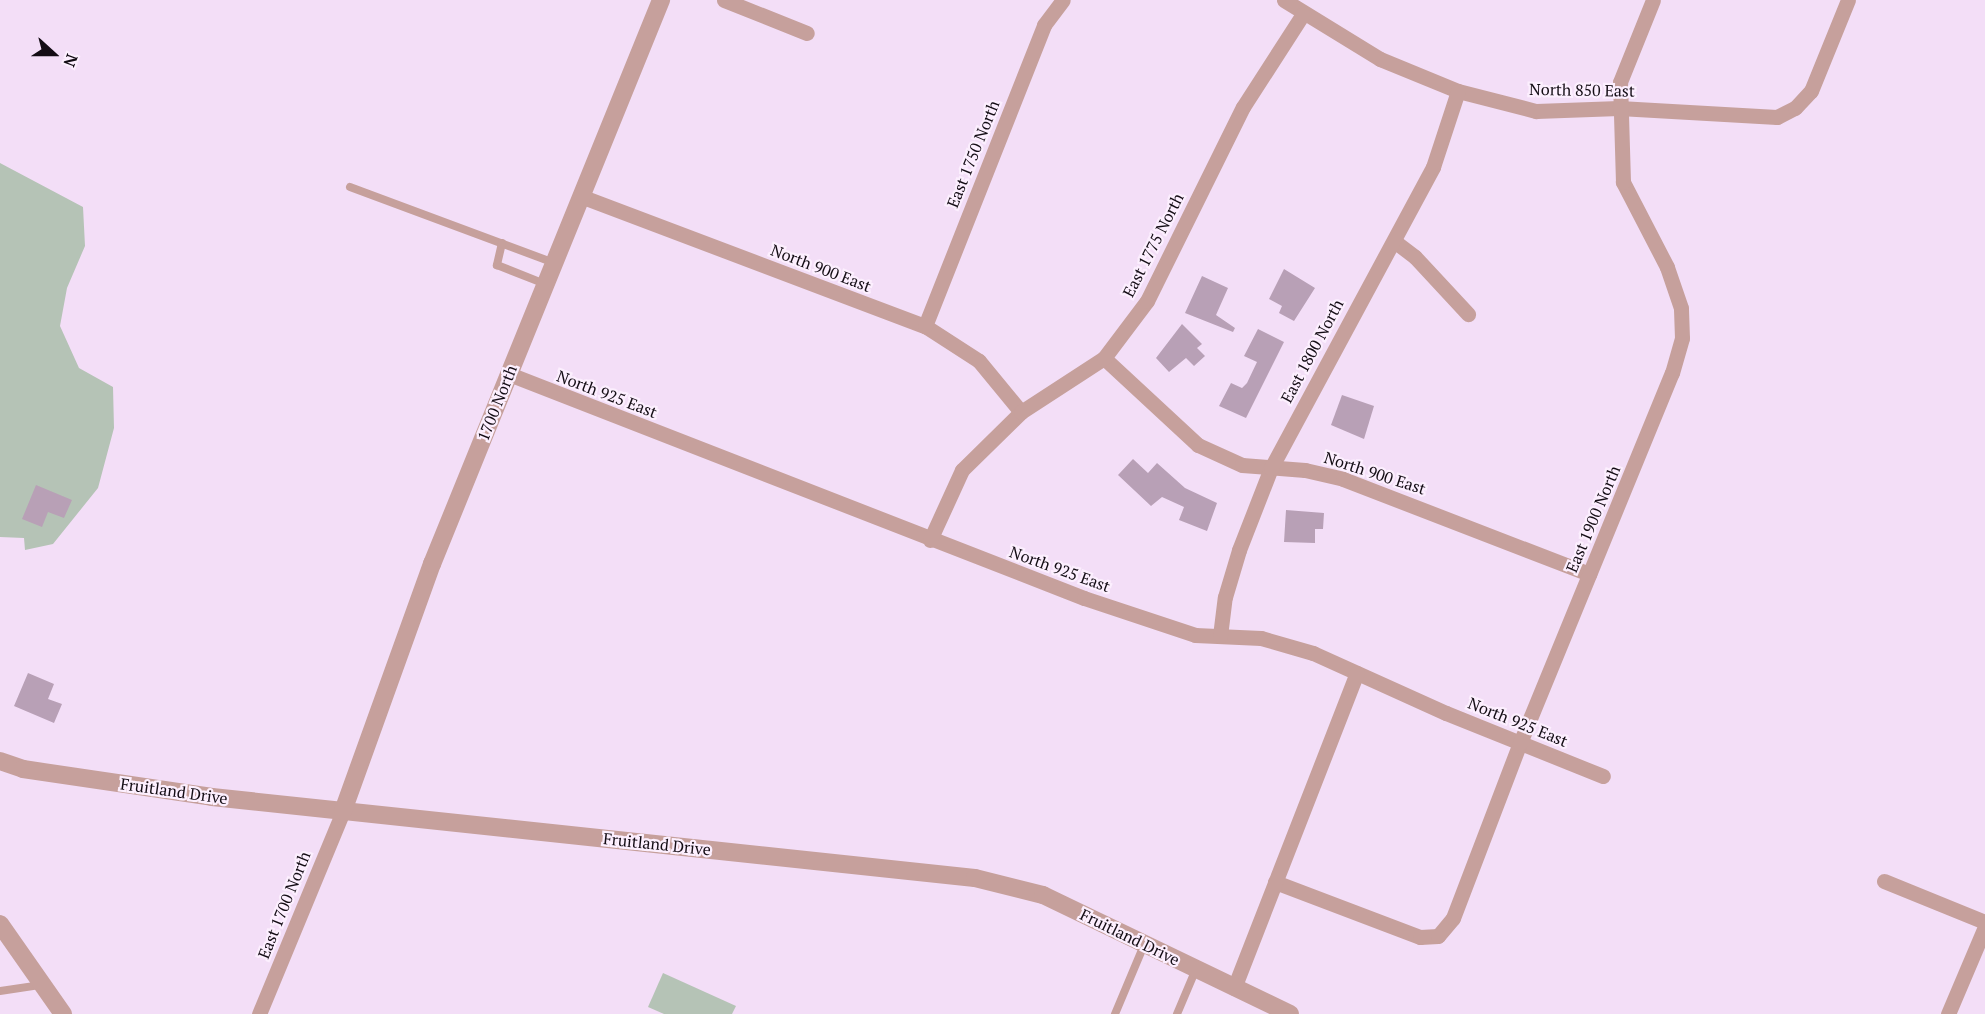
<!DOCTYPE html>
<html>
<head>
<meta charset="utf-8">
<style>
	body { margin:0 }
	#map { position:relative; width:1985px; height:1014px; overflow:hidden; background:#f3def7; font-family:"PT Serif",serif }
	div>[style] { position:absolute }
	.green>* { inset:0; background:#b5c3b6 }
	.building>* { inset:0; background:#b8a0b6 }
	.service>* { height:8px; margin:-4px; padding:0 4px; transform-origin:4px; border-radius:4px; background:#c6a09c }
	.minor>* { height:15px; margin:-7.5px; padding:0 7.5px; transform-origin:7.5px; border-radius:7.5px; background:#c6a09c }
	.tertiary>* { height:18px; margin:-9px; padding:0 9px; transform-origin:9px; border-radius:9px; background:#c6a09c }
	span { translate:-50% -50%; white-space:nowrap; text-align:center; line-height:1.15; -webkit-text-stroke:4.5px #fceffe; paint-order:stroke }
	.street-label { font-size:16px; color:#130c14 }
	.north { position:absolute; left:24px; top:24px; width:60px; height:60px; -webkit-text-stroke:4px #fceffe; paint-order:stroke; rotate:111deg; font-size:16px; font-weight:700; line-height:24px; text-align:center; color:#130c14 }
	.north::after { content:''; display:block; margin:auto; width:21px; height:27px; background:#130c14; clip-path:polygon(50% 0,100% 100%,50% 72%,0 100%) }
</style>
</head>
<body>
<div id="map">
	<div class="green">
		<div style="clip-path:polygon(0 163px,83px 207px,85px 246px,67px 288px,60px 326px,79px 368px,113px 387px,114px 428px,98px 488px,53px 544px,25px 550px,24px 538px,0 537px)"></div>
		<div style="clip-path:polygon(663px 973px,736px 1006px,732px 1014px,664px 1014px,648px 1007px)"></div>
	</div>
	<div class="building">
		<div style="clip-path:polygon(1284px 269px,1315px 288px,1294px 321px,1279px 313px,1282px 306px,1269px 299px)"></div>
		<div style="clip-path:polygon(1202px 276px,1228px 288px,1216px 315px,1235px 328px,1233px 332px,1185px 313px)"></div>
		<div style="clip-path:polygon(1182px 324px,1202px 344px,1197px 348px,1205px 356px,1194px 366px,1186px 358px,1169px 372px,1156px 358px)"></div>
		<div style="clip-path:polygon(1258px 329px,1284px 342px,1246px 418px,1219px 406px,1231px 383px,1242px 388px,1247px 383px,1257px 362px,1244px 356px)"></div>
		<div style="clip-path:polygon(1342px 395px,1374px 406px,1364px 439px,1331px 425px)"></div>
		<div style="clip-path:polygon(1133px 459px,1148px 473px,1157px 463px,1185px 488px,1217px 503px,1207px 531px,1179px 520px,1184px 507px,1162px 497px,1151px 506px,1118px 475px)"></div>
		<div style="clip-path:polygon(36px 485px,72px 500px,64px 518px,48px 512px,42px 527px,22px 519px)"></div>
		<div style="clip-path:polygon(1286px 510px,1324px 513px,1323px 529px,1315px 529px,1315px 543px,1284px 542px)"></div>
		<div style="clip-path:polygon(28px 673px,54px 684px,48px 699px,62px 704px,54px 723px,14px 706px)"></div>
	</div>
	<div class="service">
		<div style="left:350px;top:187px;width:218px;rotate:20.4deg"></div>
		<div style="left:502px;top:243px;width:23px;rotate:103deg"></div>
		<div style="left:497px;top:265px;width:52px;rotate:21.6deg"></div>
		<div style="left:0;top:991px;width:40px;rotate:-8.5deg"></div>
		<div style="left:1115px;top:1014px;width:75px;rotate:-67.2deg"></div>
		<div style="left:1177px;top:1014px;width:49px;rotate:-67.1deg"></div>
	</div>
	<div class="minor">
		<div style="left:724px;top:0;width:89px;rotate:21.7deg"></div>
		<div style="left:1284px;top:0;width:113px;rotate:31.6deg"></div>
		<div style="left:1380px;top:59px;width:84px;rotate:22.3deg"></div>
		<div style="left:1458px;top:91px;width:81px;rotate:14.4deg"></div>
		<div style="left:1536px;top:111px;width:83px;rotate:-2.1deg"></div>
		<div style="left:1619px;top:108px;width:158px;rotate:3.3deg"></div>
		<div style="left:1777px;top:117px;width:20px;rotate:-27deg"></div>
		<div style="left:1795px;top:108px;width:23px;rotate:-47deg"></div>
		<div style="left:1811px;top:91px;width:98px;rotate:-67.9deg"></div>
		<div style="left:583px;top:197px;width:366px;rotate:20.7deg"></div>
		<div style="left:925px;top:326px;width:64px;rotate:32.9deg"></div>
		<div style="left:979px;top:361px;width:66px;rotate:50.5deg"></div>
		<div style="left:1394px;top:241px;width:26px;rotate:37deg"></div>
		<div style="left:1415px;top:257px;width:78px;rotate:47.1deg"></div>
		<div style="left:925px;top:326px;width:324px;rotate:-68.4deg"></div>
		<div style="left:1044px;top:25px;width:31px;rotate:-53deg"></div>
		<div style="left:1104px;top:358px;width:128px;rotate:42.8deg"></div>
		<div style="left:1198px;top:445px;width:48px;rotate:24.4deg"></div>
		<div style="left:1242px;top:465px;width:63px;rotate:4.5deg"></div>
		<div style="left:1305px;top:470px;width:39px;rotate:13deg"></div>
		<div style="left:1343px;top:479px;width:264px;rotate:21.1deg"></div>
		<div style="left:509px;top:374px;width:617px;rotate:21.28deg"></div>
		<div style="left:1084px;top:598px;width:117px;rotate:18.4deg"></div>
		<div style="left:1195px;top:635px;width:66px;rotate:2.6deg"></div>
		<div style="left:1261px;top:638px;width:54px;rotate:16.1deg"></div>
		<div style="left:1313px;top:653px;width:146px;rotate:24.3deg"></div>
		<div style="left:1446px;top:713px;width:169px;rotate:21.9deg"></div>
		<div style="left:930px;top:540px;width:77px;rotate:-65.4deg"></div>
		<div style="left:962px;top:470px;width:83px;rotate:-44.5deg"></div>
		<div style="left:1021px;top:412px;width:99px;rotate:-33deg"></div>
		<div style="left:1104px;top:358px;width:71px;rotate:-53deg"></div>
		<div style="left:1147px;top:301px;width:216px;rotate:-63.7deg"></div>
		<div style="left:1243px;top:107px;width:111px;rotate:-57.2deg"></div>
		<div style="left:1220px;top:636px;width:39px;rotate:-83deg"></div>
		<div style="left:1225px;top:597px;width:49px;rotate:-73.4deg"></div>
		<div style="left:1239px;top:550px;width:88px;rotate:-68.7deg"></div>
		<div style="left:1271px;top:468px;width:342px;rotate:-61.7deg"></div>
		<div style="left:1433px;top:167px;width:80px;rotate:-71.8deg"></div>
		<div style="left:1884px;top:881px;width:109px;rotate:22.1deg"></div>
		<div style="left:1275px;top:882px;width:155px;rotate:20.8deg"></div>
		<div style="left:1420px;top:937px;width:18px;rotate:-3deg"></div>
		<div style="left:1438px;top:936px;width:23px;rotate:-50deg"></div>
		<div style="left:1453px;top:918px;width:187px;rotate:-69.1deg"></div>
		<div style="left:1520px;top:743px;width:400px;rotate:-67.7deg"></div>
		<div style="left:1672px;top:373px;width:36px;rotate:-74deg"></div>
		<div style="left:1682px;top:338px;width:30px;rotate:-92deg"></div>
		<div style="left:1681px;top:308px;width:43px;rotate:-108.9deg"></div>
		<div style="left:1667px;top:267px;width:96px;rotate:-117.4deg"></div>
		<div style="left:1623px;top:182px;width:100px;rotate:-91.7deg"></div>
		<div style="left:1620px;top:82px;width:88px;rotate:-68.1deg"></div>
		<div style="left:1234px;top:988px;width:338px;rotate:-68.7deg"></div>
		<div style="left:259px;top:1014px;width:220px;rotate:-67.5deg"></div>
		<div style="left:1948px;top:1014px;width:95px;rotate:-67deg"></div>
	</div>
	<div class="tertiary">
		<div style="left:0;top:761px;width:24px;rotate:19deg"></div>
		<div style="left:23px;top:769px;width:191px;rotate:8.4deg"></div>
		<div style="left:212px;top:797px;width:767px;rotate:6.06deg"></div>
		<div style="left:975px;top:878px;width:70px;rotate:14deg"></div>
		<div style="left:1043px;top:895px;width:274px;rotate:25.7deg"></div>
		<div style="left:343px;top:811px;width:263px;rotate:-70.2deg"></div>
		<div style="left:432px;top:564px;width:609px;rotate:-67.9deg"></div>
		<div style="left:0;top:924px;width:110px;rotate:55deg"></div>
	</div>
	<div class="street-label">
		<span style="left:1582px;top:90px;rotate:1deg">North 850 East</span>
		<span style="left:973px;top:154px;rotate:-68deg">East 1750 North</span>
		<span style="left:1153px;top:245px;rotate:-63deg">East 1775 North</span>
		<span style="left:821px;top:268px;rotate:21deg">North 900 East</span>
		<span style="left:1312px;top:351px;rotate:-62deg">East 1800 North</span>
		<span style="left:607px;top:394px;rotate:21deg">North 925 East</span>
		<span style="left:497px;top:403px;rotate:-68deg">1700 North</span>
		<span style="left:1375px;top:473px;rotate:18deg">North 900 East</span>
		<span style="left:1593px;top:519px;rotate:-67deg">East 1900 North</span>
		<span style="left:1060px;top:569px;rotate:20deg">North 925 East</span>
		<span style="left:1518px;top:722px;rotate:22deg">North 925 East</span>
		<span style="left:174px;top:791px;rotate:8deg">Fruitland Drive</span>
		<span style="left:657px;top:844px;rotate:6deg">Fruitland Drive</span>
		<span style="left:284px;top:905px;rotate:-68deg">East 1700 North</span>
		<span style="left:1130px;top:937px;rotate:26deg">Fruitland Drive</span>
	</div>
	<div class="north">N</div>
</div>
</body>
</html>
